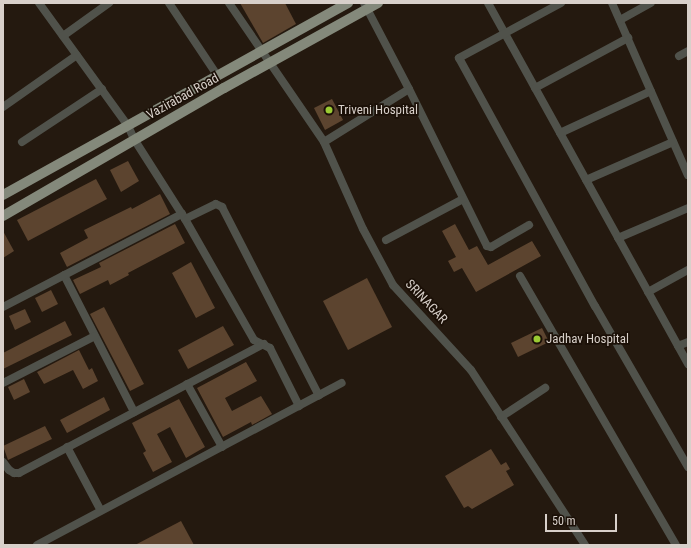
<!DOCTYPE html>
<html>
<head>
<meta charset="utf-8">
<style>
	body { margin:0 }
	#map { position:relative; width:691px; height:548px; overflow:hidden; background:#24190f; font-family:"Roboto Condensed",sans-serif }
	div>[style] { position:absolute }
	.building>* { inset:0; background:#5c442f }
	.minor>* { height:8px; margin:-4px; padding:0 4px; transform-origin:4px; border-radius:4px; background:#50524b }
	.primary>* { height:10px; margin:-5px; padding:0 5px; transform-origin:5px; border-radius:5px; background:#84897b }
	.dots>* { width:11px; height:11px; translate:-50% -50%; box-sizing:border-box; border:2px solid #1b1007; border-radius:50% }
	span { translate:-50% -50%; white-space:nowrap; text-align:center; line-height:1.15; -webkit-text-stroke:3.5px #1b1007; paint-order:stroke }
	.street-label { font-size:13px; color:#d8d0ca }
	.poi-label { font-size:13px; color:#d8d0ca }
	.left { translate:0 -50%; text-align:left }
	.frame { position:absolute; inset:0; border:4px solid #d8d0ca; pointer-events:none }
	.scale { position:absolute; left:545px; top:514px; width:72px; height:18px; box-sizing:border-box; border:2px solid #d8d0ca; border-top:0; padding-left:5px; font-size:12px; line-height:14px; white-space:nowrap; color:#d8d0ca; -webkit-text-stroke:3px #1b1007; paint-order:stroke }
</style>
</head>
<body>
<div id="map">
	<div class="building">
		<div style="clip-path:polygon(240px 3px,285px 3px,296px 24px,263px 43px)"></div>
		<div style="clip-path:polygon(332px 99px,343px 120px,325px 130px,314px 108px)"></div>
		<div style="clip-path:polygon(128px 161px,139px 181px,121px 192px,110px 170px)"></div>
		<div style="clip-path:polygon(96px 179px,107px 199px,28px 241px,17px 220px)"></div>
		<div style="clip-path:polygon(160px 194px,170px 214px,67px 267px,60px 253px,88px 238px,84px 230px,131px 207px,132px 209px)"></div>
		<div style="clip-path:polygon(175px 224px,185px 243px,128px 273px,129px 275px,110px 285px,108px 280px,80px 294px,73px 280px,101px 267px,99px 263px)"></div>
		<div style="clip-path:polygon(455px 224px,469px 250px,477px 246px,488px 265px,532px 241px,541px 256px,476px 292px,462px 268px,454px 272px,448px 261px,456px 257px,442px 231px)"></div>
		<div style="clip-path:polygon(3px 231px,14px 251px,3px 258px)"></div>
		<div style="clip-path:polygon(191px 262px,215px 308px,196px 318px,172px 273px)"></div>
		<div style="clip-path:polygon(367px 278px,392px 327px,348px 350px,323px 301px)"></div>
		<div style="clip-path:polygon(51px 290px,58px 304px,42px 312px,35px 298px)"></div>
		<div style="clip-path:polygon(104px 307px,144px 384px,130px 391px,90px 314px)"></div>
		<div style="clip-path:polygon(25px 309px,31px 322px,15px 330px,9px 316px)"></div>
		<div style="clip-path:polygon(65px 321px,72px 335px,3px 369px,3px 353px)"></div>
		<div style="clip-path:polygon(223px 326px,234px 345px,188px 369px,178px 350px)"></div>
		<div style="clip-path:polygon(542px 328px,549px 342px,518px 357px,511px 343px)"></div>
		<div style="clip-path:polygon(79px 350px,89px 370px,92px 368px,98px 381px,83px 389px,73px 370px,44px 384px,37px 372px)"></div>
		<div style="clip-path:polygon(246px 362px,257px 381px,225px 398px,232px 411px,261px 396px,272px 414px,252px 425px,251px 422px,223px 437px,197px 388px)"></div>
		<div style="clip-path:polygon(24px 379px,30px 392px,14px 400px,8px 387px)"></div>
		<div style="clip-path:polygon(104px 397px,110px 410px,67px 433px,60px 420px)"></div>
		<div style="clip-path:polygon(179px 399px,205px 447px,186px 458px,170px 427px,157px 434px,172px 462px,153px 472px,143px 453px,146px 451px,132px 423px)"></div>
		<div style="clip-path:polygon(45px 426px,52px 439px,8px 460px,3px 446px)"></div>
		<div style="clip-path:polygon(491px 449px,501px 465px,506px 462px,510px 469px,506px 471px,514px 485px,472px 509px,468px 506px,464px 508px,445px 476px)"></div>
		<div style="clip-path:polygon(181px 521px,194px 545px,135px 545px)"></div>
	</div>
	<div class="minor">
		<div style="left:39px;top:3px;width:152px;rotate:54.1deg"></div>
		<div style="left:128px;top:126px;width:14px;rotate:65deg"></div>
		<div style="left:134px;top:139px;width:95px;rotate:57.5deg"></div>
		<div style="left:185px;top:219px;width:139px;rotate:60.3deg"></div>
		<div style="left:254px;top:340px;width:18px;rotate:27deg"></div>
		<div style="left:270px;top:348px;width:65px;rotate:63.4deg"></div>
		<div style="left:169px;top:3px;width:87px;rotate:56.3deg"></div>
		<div style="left:229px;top:3px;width:168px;rotate:55.6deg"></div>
		<div style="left:324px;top:142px;width:95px;rotate:65.9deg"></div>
		<div style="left:363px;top:229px;width:64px;rotate:61.8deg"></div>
		<div style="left:393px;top:285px;width:115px;rotate:47.5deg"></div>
		<div style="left:471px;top:370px;width:209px;rotate:56.9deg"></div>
		<div style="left:364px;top:3px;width:97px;rotate:62.4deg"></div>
		<div style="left:409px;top:89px;width:175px;rotate:63.6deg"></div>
		<div style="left:487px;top:246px;width:4px;rotate:14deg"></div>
		<div style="left:491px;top:247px;width:44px;rotate:-30.1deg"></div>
		<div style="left:488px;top:3px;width:413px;rotate:61deg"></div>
		<div style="left:561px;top:3px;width:116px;rotate:151.7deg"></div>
		<div style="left:459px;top:58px;width:283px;rotate:61.3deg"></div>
		<div style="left:595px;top:306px;width:186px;rotate:60deg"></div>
		<div style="left:612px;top:3px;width:188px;rotate:66.2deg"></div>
		<div style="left:620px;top:20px;width:35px;rotate:-29deg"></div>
		<div style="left:63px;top:36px;width:57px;rotate:-35.7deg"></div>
		<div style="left:679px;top:56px;width:10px;rotate:-29deg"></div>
		<div style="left:535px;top:88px;width:106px;rotate:-28.3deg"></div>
		<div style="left:3px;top:107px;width:90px;rotate:-35.1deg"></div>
		<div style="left:560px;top:133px;width:100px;rotate:-24.8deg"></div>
		<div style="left:22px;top:142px;width:96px;rotate:-33.5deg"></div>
		<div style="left:324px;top:142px;width:100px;rotate:-31.9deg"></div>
		<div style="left:586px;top:180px;width:95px;rotate:-23.6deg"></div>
		<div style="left:185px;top:219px;width:34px;rotate:-26deg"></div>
		<div style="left:216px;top:204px;width:7px;rotate:27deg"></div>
		<div style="left:222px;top:207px;width:212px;rotate:62.8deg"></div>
		<div style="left:618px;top:238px;width:76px;rotate:-23.2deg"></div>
		<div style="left:386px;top:240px;width:87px;rotate:-28deg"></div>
		<div style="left:64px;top:275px;width:154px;rotate:62.9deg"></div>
		<div style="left:520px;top:276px;width:311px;rotate:59.9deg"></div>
		<div style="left:648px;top:292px;width:46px;rotate:-28.8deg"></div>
		<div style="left:3px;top:307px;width:202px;rotate:-27.5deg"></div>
		<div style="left:678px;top:346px;width:11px;rotate:-22deg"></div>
		<div style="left:3px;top:383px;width:103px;rotate:-27.1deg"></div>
		<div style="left:187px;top:384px;width:72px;rotate:60.9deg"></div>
		<div style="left:501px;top:417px;width:53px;rotate:-33.4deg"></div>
		<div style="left:67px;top:447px;width:72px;rotate:62deg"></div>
		<div style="left:3px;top:462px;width:10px;rotate:53deg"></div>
		<div style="left:9px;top:470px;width:6px;rotate:31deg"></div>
		<div style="left:14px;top:473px;width:5px"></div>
		<div style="left:19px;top:473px;width:277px;rotate:-27.8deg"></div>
		<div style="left:37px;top:545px;width:345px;rotate:-28deg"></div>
	</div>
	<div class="primary">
		<div style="left:3px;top:195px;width:395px;rotate:-29.1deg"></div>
		<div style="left:3px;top:216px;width:255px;rotate:-30.1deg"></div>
		<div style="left:224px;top:88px;width:176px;rotate:-28.9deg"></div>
	</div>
	<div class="dots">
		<div style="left:329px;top:110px;background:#9bcb33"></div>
		<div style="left:537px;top:339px;background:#9bcb33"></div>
	</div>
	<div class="street-label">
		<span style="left:183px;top:97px;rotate:-29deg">Vazirabad Road</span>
		<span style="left:426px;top:302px;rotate:47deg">SRINAGAR</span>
	</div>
	<div class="poi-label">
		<span class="left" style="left:338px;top:110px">Triveni Hospital</span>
		<span class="left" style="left:546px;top:339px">Jadhav Hospital</span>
	</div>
	<div class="frame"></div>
	<div class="scale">50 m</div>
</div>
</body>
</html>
